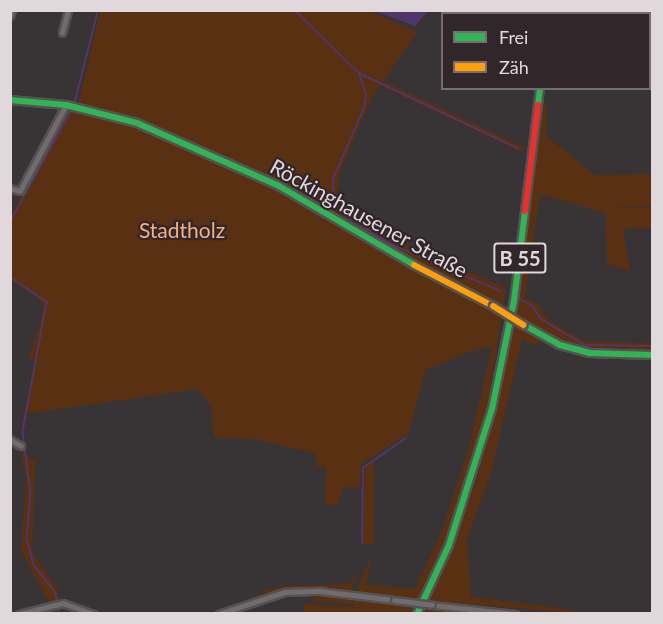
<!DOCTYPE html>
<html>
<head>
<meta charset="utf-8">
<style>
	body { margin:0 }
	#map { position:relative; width:663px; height:624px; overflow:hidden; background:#383334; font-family:Lato,sans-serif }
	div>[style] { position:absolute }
	.green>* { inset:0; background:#593012 }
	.water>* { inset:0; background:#513669 }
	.stream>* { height:1.5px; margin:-0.75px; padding:0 0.75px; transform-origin:0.75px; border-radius:0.75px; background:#513669 }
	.roads { filter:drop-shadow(2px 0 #565152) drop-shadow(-2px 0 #565152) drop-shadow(0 2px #565152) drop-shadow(0 -2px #565152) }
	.street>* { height:4.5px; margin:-2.25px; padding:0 2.25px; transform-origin:2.25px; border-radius:2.25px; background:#706c6d }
	.fast>* { height:6px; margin:-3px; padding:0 3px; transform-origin:3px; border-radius:3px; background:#30b455 }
	.slow>* { height:6px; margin:-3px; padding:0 3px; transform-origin:3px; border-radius:3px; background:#ff9f0a }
	.jam>* { height:6px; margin:-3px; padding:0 3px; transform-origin:3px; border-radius:3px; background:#e5322d }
	.bridges { filter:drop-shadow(2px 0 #565152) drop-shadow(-2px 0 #565152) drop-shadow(0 2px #565152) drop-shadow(0 -2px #565152) }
	.street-bridge>* { height:4.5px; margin:-2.25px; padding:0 2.25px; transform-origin:2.25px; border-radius:2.25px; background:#706c6d }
	.slow-bridge>* { height:6px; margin:-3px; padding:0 3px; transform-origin:3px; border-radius:3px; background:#ff9f0a }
	span { translate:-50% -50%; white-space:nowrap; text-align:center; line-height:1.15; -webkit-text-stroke:4.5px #312629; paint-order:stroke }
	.shield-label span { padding:2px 4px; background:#312629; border:2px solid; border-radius:4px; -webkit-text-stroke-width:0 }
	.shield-label { font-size:20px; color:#e0d8da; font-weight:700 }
	.street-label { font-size:21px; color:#e0d8da }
	.park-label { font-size:21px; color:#f5af81 }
	.frame { position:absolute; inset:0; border:12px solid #e0d8da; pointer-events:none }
	.legend { position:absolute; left:441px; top:12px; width:210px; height:78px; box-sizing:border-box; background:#312629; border:2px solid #776d70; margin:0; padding:8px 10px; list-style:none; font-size:18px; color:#e0d8da }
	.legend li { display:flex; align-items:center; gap:12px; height:30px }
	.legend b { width:30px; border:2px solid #776d70 }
</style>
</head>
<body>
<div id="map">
	<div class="green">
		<div style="clip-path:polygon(100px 11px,369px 11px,417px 32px,372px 98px,340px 171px,336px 206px,392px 240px,506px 287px,487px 409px,445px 541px,418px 601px,359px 594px,357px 590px,368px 562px,371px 563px,366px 585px,415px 589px,441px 533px,468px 451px,492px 347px,482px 347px,426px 369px,408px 434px,361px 464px,360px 487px,344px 487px,337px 505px,325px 505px,326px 467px,316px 466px,316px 453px,251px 439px,214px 437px,211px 406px,200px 392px,193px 390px,24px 414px,36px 361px,29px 358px,44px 308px,38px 297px,11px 281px,11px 215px,68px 108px,77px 110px)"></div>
		<div style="clip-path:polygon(386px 82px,524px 147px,523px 153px,384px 87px)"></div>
		<div style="clip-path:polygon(543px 105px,547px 106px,546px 136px,595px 175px,652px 174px,652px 206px,606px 208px,652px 208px,652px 228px,623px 229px,630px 271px,607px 264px,606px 213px,540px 194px,525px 298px,538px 304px,547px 319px,584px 341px,652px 343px,652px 352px,591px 350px,561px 342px,515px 316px)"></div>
		<div style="clip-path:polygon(514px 323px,541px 338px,536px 346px,522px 339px,491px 473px,467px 538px,471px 597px,573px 610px,573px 613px,428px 601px,454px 546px,479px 472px,496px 411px)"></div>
		<div style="clip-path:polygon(21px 451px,35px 462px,32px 553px,57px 587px,60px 600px,49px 602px,21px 551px,26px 480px)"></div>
		<div style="clip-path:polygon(374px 460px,374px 545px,363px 544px,365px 468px)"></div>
		<div style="clip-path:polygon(358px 570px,350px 593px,307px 589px,263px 594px,262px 591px,285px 586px,349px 584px)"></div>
		<div style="clip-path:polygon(312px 594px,416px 605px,411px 613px,304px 614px,304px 604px,354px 607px,354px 604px,314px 601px)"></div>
		<div style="clip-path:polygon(425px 607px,469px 611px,469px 613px,421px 613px)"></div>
	</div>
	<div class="water">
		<div style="clip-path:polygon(375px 11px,428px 10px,428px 11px,415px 26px)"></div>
	</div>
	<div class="stream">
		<div style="left:295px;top:10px;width:90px;rotate:44.5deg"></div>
		<div style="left:359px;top:73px;width:176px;rotate:25.3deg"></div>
		<div style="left:74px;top:105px;width:98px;rotate:-75.8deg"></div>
		<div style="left:334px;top:207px;width:28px;rotate:-92deg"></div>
		<div style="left:333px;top:179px;width:77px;rotate:-66.4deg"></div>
		<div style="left:364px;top:108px;width:13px;rotate:-81deg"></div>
		<div style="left:366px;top:95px;width:23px;rotate:-108deg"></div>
		<div style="left:339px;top:212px;width:63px;rotate:31.4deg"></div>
		<div style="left:393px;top:245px;width:117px;rotate:23.1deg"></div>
		<div style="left:10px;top:222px;width:129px;rotate:-61.2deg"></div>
		<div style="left:10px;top:277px;width:45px;rotate:34deg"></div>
		<div style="left:47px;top:302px;width:132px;rotate:100.5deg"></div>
		<div style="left:23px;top:432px;width:62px;rotate:82.5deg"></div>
		<div style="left:31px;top:493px;width:46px;rotate:95deg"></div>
		<div style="left:27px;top:539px;width:27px;rotate:75deg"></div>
		<div style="left:34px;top:565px;width:36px;rotate:52deg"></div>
		<div style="left:56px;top:593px;width:21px;rotate:82deg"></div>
		<div style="left:520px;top:299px;width:15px;rotate:28deg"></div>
		<div style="left:533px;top:306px;width:15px;rotate:58deg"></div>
		<div style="left:541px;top:319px;width:51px;rotate:30.6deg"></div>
		<div style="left:585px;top:345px;width:67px;rotate:0.9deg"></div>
		<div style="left:10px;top:442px;width:17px;rotate:28deg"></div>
		<div style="left:362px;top:543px;width:75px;rotate:-89.2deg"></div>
		<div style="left:363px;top:468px;width:52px;rotate:-34.9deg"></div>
	</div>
	<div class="roads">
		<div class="street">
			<div style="left:10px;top:16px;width:6px;rotate:-72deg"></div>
			<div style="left:62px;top:33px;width:24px;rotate:-75deg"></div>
			<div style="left:10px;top:188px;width:10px;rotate:17deg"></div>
			<div style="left:20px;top:191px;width:98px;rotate:-61.9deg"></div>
			<div style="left:10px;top:439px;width:13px;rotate:32deg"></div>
			<div style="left:432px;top:605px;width:84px;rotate:6.1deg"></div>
			<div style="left:19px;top:614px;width:45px;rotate:-14deg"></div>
			<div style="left:63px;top:603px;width:33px;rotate:20deg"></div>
			<div style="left:219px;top:614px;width:70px;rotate:-18.4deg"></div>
			<div style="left:285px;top:592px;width:35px;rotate:-2deg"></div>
			<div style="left:320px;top:591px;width:75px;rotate:6.9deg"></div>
		</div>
		<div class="fast">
			<div style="left:538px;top:10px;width:4px;rotate:76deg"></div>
			<div style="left:545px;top:10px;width:4px;rotate:90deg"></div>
			<div style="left:10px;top:100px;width:56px;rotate:5.1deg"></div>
			<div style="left:66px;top:105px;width:73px;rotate:14.2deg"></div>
			<div style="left:137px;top:123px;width:155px;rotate:23.9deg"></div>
			<div style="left:279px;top:186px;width:156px;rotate:30.3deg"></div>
			<div style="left:538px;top:105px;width:17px;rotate:-83deg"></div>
			<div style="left:524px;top:325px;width:41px;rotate:29.1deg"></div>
			<div style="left:560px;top:345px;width:30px;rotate:15deg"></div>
			<div style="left:589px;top:353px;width:63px;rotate:1.8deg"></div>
			<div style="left:417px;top:614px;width:76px;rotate:-65.1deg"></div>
			<div style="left:449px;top:545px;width:143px;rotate:-72.5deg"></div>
			<div style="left:492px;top:409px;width:110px;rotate:-78.5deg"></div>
			<div style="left:514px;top:301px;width:91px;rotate:-83deg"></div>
		</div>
		<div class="slow">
			<div style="left:414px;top:265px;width:89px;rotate:27.4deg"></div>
		</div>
		<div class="jam">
			<div style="left:525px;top:211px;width:107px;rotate:-83deg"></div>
		</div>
	</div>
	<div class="bridges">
		<div class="street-bridge">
			<div style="left:394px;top:600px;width:38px;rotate:7deg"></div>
		</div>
		<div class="slow-bridge">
			<div style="left:493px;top:306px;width:36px;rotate:32deg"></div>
		</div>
	</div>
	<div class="shield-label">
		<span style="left:520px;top:258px">B 55</span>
	</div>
	<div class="street-label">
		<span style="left:369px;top:218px;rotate:29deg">Röckinghausener Straße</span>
	</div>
	<div class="park-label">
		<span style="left:182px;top:230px">Stadtholz</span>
	</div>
	<div class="frame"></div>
	<ul class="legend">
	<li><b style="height:8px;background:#30b455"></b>Frei</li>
	<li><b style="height:8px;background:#ff9f0a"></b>Zäh</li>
	</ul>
</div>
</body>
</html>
